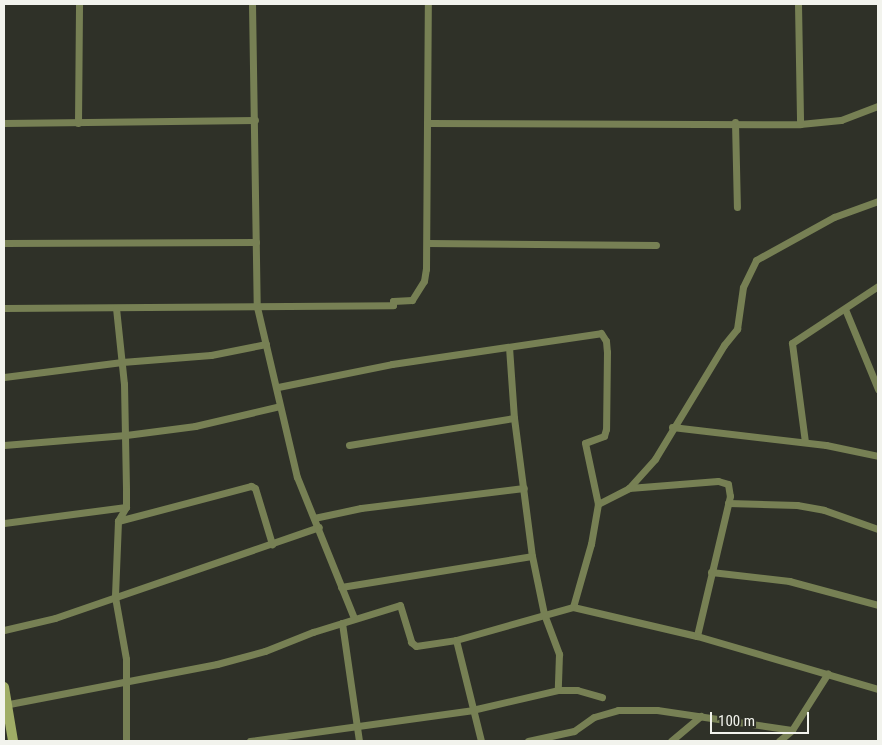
<!DOCTYPE html>
<html>
<head>
<meta charset="utf-8">
<style>
	body { margin:0 }
	#map { position:relative; width:882px; height:745px; overflow:hidden; background:#2f3128; font-family:"Roboto Condensed",sans-serif }
	div>[style] { position:absolute }
	.street>* { height:7px; margin:-3.5px; padding:0 3.5px; transform-origin:3.5px; border-radius:3.5px; background:#778054 }
	.secondary>* { height:10px; margin:-5px; padding:0 5px; transform-origin:5px; border-radius:5px; background:#a0ad66 }
	span { translate:-50% -50%; white-space:nowrap; text-align:center; line-height:1.15; -webkit-text-stroke:4px #2f3128; paint-order:stroke }
	.frame { position:absolute; inset:0; border:5px solid #f2f3ed; pointer-events:none }
	.scale { position:absolute; left:710px; top:712px; width:99px; height:22px; box-sizing:border-box; border:2px solid #f2f3ed; border-top:0; padding-left:6px; font-size:15px; line-height:18px; white-space:nowrap; color:#f2f3ed; -webkit-text-stroke:4px #2f3128; paint-order:stroke }
</style>
</head>
<body>
<div id="map">
	<div class="street">
		<div style="left:252px;top:4px;width:303px;rotate:89.1deg"></div>
		<div style="left:257px;top:307px;width:175px;rotate:76.8deg"></div>
		<div style="left:297px;top:477px;width:152px;rotate:68deg"></div>
		<div style="left:798px;top:4px;width:120px;rotate:89deg"></div>
		<div style="left:735px;top:122px;width:85px;rotate:88.7deg"></div>
		<div style="left:4px;top:123px;width:251px;rotate:-0.7deg"></div>
		<div style="left:78px;top:123px;width:119px;rotate:-89.5deg"></div>
		<div style="left:427px;top:123px;width:373px;rotate:0.2deg"></div>
		<div style="left:800px;top:124px;width:41px;rotate:-5.6deg"></div>
		<div style="left:841px;top:120px;width:40px;rotate:-21deg"></div>
		<div style="left:4px;top:243px;width:252px;rotate:-0.2deg"></div>
		<div style="left:427px;top:243px;width:229px;rotate:0.5deg"></div>
		<div style="left:4px;top:308px;width:389px;rotate:-0.4deg"></div>
		<div style="left:393px;top:305px;width:4px;rotate:-90deg"></div>
		<div style="left:393px;top:301px;width:19px;rotate:-3deg"></div>
		<div style="left:412px;top:300px;width:22px;rotate:-58deg"></div>
		<div style="left:424px;top:281px;width:12px;rotate:-81deg"></div>
		<div style="left:426px;top:269px;width:265px;rotate:-89.6deg"></div>
		<div style="left:116px;top:308px;width:76px;rotate:84deg"></div>
		<div style="left:124px;top:384px;width:106px;rotate:88.9deg"></div>
		<div style="left:126px;top:490px;width:17px;rotate:90deg"></div>
		<div style="left:126px;top:507px;width:16px;rotate:120deg"></div>
		<div style="left:118px;top:521px;width:76px;rotate:92.3deg"></div>
		<div style="left:115px;top:597px;width:63px;rotate:79.9deg"></div>
		<div style="left:126px;top:659px;width:82px;rotate:90deg"></div>
		<div style="left:845px;top:309px;width:87px;rotate:67.6deg"></div>
		<div style="left:509px;top:347px;width:71px;rotate:86deg"></div>
		<div style="left:514px;top:418px;width:139px;rotate:82.6deg"></div>
		<div style="left:532px;top:556px;width:59px;rotate:78.3deg"></div>
		<div style="left:544px;top:614px;width:43px;rotate:69.4deg"></div>
		<div style="left:559px;top:654px;width:36px;rotate:92deg"></div>
		<div style="left:558px;top:690px;width:19px"></div>
		<div style="left:577px;top:690px;width:26px;rotate:16deg"></div>
		<div style="left:4px;top:377px;width:119px;rotate:-7.2deg"></div>
		<div style="left:122px;top:362px;width:89px;rotate:-4.5deg"></div>
		<div style="left:211px;top:355px;width:56px;rotate:-11.3deg"></div>
		<div style="left:278px;top:387px;width:116px;rotate:-11.4deg"></div>
		<div style="left:392px;top:364px;width:211px;rotate:-8.4deg"></div>
		<div style="left:601px;top:333px;width:9px;rotate:58deg"></div>
		<div style="left:606px;top:341px;width:11px;rotate:85deg"></div>
		<div style="left:607px;top:352px;width:77px;rotate:90.7deg"></div>
		<div style="left:606px;top:429px;width:7px;rotate:106deg"></div>
		<div style="left:604px;top:436px;width:20px;rotate:160deg"></div>
		<div style="left:585px;top:443px;width:62px;rotate:78deg"></div>
		<div style="left:672px;top:427px;width:155px;rotate:6.7deg"></div>
		<div style="left:826px;top:445px;width:53px;rotate:11.9deg"></div>
		<div style="left:805px;top:442px;width:100px;rotate:-97.5deg"></div>
		<div style="left:792px;top:343px;width:103px;rotate:-33.5deg"></div>
		<div style="left:4px;top:445px;width:122px;rotate:-4.7deg"></div>
		<div style="left:126px;top:435px;width:70px;rotate:-7.4deg"></div>
		<div style="left:195px;top:426px;width:87px;rotate:-13.2deg"></div>
		<div style="left:349px;top:445px;width:167px;rotate:-9.3deg"></div>
		<div style="left:629px;top:488px;width:89px;rotate:-4.5deg"></div>
		<div style="left:718px;top:481px;width:10px;rotate:17deg"></div>
		<div style="left:728px;top:484px;width:12px;rotate:81deg"></div>
		<div style="left:730px;top:496px;width:144px;rotate:103.3deg"></div>
		<div style="left:728px;top:503px;width:69px;rotate:1.7deg"></div>
		<div style="left:797px;top:505px;width:27px;rotate:10deg"></div>
		<div style="left:824px;top:510px;width:57px;rotate:19.4deg"></div>
		<div style="left:314px;top:518px;width:48px;rotate:-12deg"></div>
		<div style="left:361px;top:508px;width:164px;rotate:-7deg"></div>
		<div style="left:118px;top:521px;width:138px;rotate:-14.7deg"></div>
		<div style="left:251px;top:486px;width:4px;rotate:27deg"></div>
		<div style="left:255px;top:488px;width:59px;rotate:73.1deg"></div>
		<div style="left:4px;top:523px;width:123px;rotate:-7.5deg"></div>
		<div style="left:711px;top:572px;width:79px;rotate:6.6deg"></div>
		<div style="left:789px;top:581px;width:92px;rotate:15.1deg"></div>
		<div style="left:341px;top:587px;width:193px;rotate:-9.2deg"></div>
		<div style="left:573px;top:607px;width:66px;rotate:-74.1deg"></div>
		<div style="left:591px;top:544px;width:41px;rotate:-80.1deg"></div>
		<div style="left:598px;top:504px;width:35px;rotate:-27deg"></div>
		<div style="left:629px;top:488px;width:39px;rotate:-48deg"></div>
		<div style="left:655px;top:459px;width:133px;rotate:-58.8deg"></div>
		<div style="left:724px;top:345px;width:21px;rotate:-51deg"></div>
		<div style="left:737px;top:329px;width:42px;rotate:-81.9deg"></div>
		<div style="left:743px;top:287px;width:30px;rotate:-64deg"></div>
		<div style="left:756px;top:260px;width:89px;rotate:-28.9deg"></div>
		<div style="left:834px;top:217px;width:47px;rotate:-20deg"></div>
		<div style="left:342px;top:623px;width:119px;rotate:81.8deg"></div>
		<div style="left:4px;top:630px;width:52px;rotate:-13.2deg"></div>
		<div style="left:55px;top:618px;width:279px;rotate:-19deg"></div>
		<div style="left:456px;top:640px;width:104px;rotate:76.1deg"></div>
		<div style="left:4px;top:705px;width:217px;rotate:-10.9deg"></div>
		<div style="left:217px;top:664px;width:50px;rotate:-15.2deg"></div>
		<div style="left:265px;top:651px;width:52px;rotate:-21.6deg"></div>
		<div style="left:313px;top:632px;width:91px;rotate:-17.2deg"></div>
		<div style="left:400px;top:605px;width:39px;rotate:73deg"></div>
		<div style="left:411px;top:642px;width:6px;rotate:39deg"></div>
		<div style="left:416px;top:646px;width:40px;rotate:-8.5deg"></div>
		<div style="left:456px;top:640px;width:122px;rotate:-15.8deg"></div>
		<div style="left:573px;top:607px;width:127px;rotate:13.2deg"></div>
		<div style="left:697px;top:636px;width:189px;rotate:16.3deg"></div>
		<div style="left:250px;top:741px;width:224px;rotate:-7.9deg"></div>
		<div style="left:472px;top:710px;width:88px;rotate:-13.1deg"></div>
		<div style="left:528px;top:741px;width:47px;rotate:-12.3deg"></div>
		<div style="left:574px;top:731px;width:24px;rotate:-35deg"></div>
		<div style="left:594px;top:717px;width:25px;rotate:-16deg"></div>
		<div style="left:618px;top:710px;width:39px"></div>
		<div style="left:657px;top:710px;width:136px;rotate:8.4deg"></div>
		<div style="left:792px;top:730px;width:67px;rotate:-57.7deg"></div>
		<div style="left:671px;top:741px;width:39px;rotate:-40deg"></div>
		<div style="left:779px;top:741px;width:17px;rotate:-40deg"></div>
	</div>
	<div class="secondary">
		<div style="left:4px;top:687px;width:55px;rotate:80.5deg"></div>
	</div>
	<div class="frame"></div>
	<div class="scale">100 m</div>
</div>
</body>
</html>
